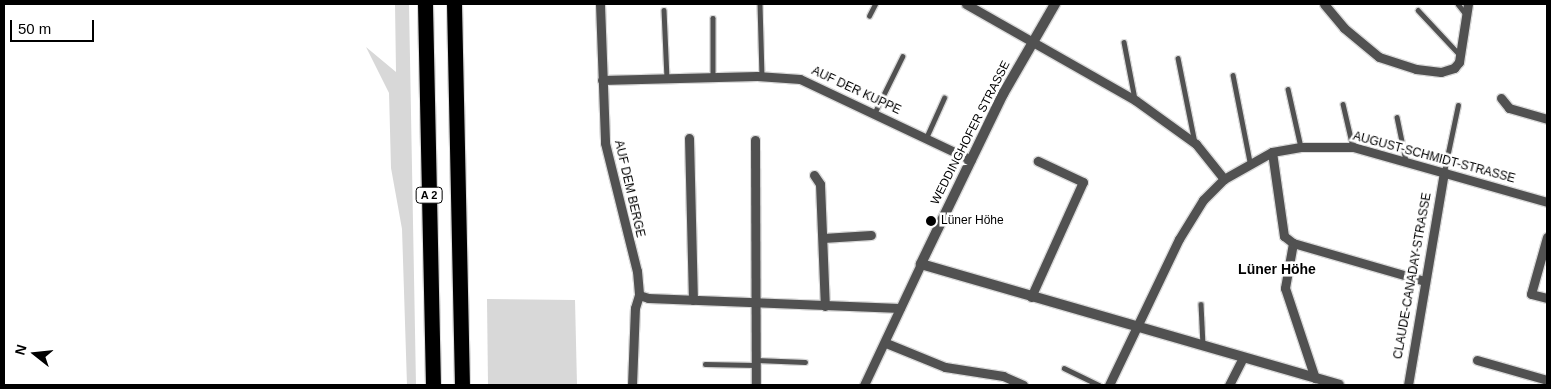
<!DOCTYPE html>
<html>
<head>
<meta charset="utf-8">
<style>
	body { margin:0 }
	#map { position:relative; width:1551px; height:389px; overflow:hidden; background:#fff; font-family:Arial,sans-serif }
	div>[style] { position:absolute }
	.green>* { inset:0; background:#d8d8d8 }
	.roads { filter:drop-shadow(1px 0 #dbdbdb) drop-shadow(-1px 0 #dbdbdb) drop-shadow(0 1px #dbdbdb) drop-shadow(0 -1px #dbdbdb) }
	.service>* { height:4.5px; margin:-2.25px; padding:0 2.25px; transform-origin:2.25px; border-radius:2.25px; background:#515151 }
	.minor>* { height:9px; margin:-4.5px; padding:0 4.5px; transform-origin:4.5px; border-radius:4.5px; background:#515151 }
	.tertiary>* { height:10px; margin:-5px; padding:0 5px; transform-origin:5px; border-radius:5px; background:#515151 }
	.motorway>* { height:15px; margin:-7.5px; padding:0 7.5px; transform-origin:7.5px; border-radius:7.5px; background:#000 }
	.dots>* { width:14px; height:14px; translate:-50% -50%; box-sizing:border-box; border:2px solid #fff; border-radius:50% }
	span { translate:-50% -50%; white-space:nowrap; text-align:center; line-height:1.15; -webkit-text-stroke:5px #fff; paint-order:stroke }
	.shield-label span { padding:1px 4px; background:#fff; border:1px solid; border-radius:4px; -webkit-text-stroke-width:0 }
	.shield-label { font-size:11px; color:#000; font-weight:700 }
	.street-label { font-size:12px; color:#000 }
	.poi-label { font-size:12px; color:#000 }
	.left { translate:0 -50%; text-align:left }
	.neighbourhood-label { font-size:14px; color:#000; font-weight:700 }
	.frame { position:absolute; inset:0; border:5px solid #000; pointer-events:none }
	.north { position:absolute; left:10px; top:329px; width:50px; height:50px; -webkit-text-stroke:4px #fff; paint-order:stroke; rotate:286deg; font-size:14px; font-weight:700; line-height:20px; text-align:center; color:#000 }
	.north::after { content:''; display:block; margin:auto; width:18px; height:22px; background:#000; clip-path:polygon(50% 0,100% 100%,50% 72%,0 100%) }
	.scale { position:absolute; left:10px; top:20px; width:84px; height:22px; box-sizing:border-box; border:2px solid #000; border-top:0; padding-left:6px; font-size:15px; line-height:18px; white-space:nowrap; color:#000; -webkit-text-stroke:4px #fff; paint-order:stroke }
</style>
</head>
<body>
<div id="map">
	<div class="green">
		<div style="clip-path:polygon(395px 4px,409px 4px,416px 385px,407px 385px,402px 229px,391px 168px,389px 93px,366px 47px,396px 72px)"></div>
		<div style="clip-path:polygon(487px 299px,575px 300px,577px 385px,488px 385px)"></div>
	</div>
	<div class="roads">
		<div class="service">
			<div style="left:760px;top:4px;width:72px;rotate:88.4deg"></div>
			<div style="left:1458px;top:4px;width:11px;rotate:52deg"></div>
			<div style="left:664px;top:10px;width:69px;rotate:87.5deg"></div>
			<div style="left:1418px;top:10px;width:60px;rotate:47deg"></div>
			<div style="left:869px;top:16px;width:13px;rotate:-63deg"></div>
			<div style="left:713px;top:18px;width:59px;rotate:90deg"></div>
			<div style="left:1124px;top:42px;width:58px;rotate:79.1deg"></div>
			<div style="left:1178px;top:58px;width:87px;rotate:78.7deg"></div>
			<div style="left:1233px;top:75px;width:89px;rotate:78.9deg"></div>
			<div style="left:1288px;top:89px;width:59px;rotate:77.4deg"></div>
			<div style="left:1343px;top:104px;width:44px;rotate:76.9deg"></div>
			<div style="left:874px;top:114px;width:64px;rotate:-63.8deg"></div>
			<div style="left:1397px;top:117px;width:45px;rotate:78.4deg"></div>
			<div style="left:926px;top:138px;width:44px;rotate:-65.8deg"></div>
			<div style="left:1444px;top:172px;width:68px;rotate:-78.2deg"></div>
			<div style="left:1201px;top:304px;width:41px;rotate:87.2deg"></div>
			<div style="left:756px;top:360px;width:49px;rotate:2.3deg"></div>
			<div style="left:705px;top:364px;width:51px;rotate:1.1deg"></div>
			<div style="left:1064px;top:368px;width:39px;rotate:26deg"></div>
		</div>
		<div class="minor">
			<div style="left:600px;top:4px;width:139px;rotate:87.9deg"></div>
			<div style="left:605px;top:143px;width:132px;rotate:76deg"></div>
			<div style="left:637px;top:271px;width:24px;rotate:85deg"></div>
			<div style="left:966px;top:4px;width:194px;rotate:29.6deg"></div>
			<div style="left:1135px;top:100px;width:75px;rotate:35.8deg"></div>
			<div style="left:1196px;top:144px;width:45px;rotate:51.3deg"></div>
			<div style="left:1324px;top:4px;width:31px;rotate:50deg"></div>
			<div style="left:1344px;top:28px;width:45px;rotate:39.6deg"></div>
			<div style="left:1379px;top:57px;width:39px;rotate:18deg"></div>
			<div style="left:1416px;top:69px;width:25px;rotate:7deg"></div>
			<div style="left:1441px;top:72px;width:14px;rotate:-17deg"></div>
			<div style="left:1454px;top:68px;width:8px;rotate:-50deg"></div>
			<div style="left:1459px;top:62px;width:59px;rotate:-81.2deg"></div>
			<div style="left:602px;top:80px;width:155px;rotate:-1.5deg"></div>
			<div style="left:757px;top:76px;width:43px;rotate:4deg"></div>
			<div style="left:800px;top:79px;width:189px;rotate:25.3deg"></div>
			<div style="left:1501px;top:98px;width:13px;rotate:51deg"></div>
			<div style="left:1509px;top:108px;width:40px;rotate:16deg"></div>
			<div style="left:689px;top:138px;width:162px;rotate:88.6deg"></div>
			<div style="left:755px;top:140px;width:245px;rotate:89.8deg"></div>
			<div style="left:1272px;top:152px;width:85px;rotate:81.9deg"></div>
			<div style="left:1284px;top:236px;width:11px;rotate:38deg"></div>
			<div style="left:1293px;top:243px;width:46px;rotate:100.1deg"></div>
			<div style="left:1285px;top:288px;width:95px;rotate:71.6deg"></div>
			<div style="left:814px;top:175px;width:11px;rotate:56deg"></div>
			<div style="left:820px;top:184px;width:122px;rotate:87.7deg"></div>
			<div style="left:1547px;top:237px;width:59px;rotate:105.7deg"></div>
			<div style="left:1531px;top:294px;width:16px;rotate:14deg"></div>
			<div style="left:823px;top:238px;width:48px;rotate:-3.6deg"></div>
			<div style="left:1293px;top:243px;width:137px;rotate:16.1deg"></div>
			<div style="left:639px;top:295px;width:9px;rotate:18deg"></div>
			<div style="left:648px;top:298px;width:252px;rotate:2.3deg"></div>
			<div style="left:1031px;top:297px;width:126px;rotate:-65.7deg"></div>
			<div style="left:1083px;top:182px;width:50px;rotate:-155deg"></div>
			<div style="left:886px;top:343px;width:64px;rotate:22.1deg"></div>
			<div style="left:945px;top:367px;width:59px;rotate:8.8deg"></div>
			<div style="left:1003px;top:376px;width:22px;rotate:24deg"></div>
			<div style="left:1477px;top:360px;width:73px;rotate:15.9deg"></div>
			<div style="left:632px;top:385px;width:77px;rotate:-87.8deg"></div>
			<div style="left:635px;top:308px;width:14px;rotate:-73deg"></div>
			<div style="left:864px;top:385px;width:134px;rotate:-64.8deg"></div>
			<div style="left:1109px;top:385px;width:162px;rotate:-64.4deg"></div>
			<div style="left:1179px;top:239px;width:46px;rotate:-58.4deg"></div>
			<div style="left:1203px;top:200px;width:30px;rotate:-45deg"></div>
			<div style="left:1224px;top:179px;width:55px;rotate:-29.4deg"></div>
			<div style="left:1272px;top:152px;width:29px;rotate:-10deg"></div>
			<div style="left:1301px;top:147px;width:52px"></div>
			<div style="left:1353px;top:147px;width:202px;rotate:15.8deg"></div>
			<div style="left:1229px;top:385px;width:30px;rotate:-63deg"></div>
			<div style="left:1408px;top:385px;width:216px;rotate:-80.4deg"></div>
		</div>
		<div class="tertiary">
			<div style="left:1055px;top:4px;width:104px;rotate:120deg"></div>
			<div style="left:1003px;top:94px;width:189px;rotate:115.8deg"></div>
			<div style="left:921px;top:264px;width:435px;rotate:16.1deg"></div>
		</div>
		<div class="motorway">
			<div style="left:425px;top:4px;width:381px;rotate:88.8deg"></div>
			<div style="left:454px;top:4px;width:381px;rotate:88.8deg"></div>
		</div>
	</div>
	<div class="dots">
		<div style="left:931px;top:221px;background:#000"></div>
	</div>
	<div class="shield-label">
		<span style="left:429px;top:195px">A 2</span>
	</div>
	<div class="street-label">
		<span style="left:856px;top:91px;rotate:25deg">AUF DER KUPPE</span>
		<span style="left:971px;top:133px;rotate:-63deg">WEDDINGHOFER STRASSE</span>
		<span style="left:1434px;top:158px;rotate:15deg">AUGUST-SCHMIDT-STRASSE</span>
		<span style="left:629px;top:189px;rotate:77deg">AUF DEM BERGE</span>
		<span style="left:1413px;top:276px;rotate:-80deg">CLAUDE-CANADAY-STRASSE</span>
	</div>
	<div class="poi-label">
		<span class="left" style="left:941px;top:221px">Lüner Höhe</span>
	</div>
	<div class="neighbourhood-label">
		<span style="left:1277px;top:269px">Lüner Höhe</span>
	</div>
	<div class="frame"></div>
	<div class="north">N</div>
	<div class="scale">50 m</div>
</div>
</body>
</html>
